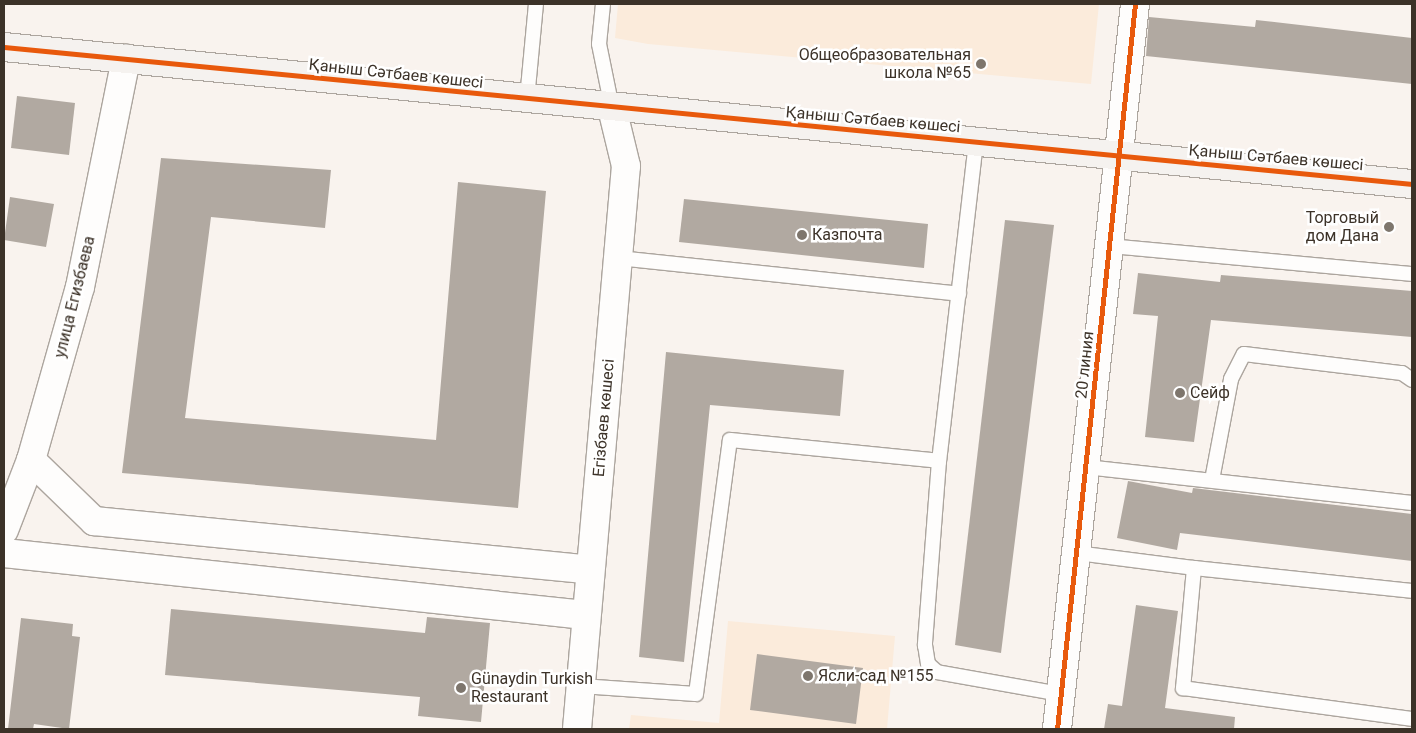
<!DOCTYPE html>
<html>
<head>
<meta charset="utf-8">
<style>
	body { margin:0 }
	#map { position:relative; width:1416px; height:733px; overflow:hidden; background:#f9f3ee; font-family:Roboto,sans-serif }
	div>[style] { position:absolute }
	.built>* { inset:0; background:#fbebdb }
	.building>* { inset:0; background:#b1a9a1 }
	.roads { filter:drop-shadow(1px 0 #aca59e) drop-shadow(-1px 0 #aca59e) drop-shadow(0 1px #aca59e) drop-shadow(0 -1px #aca59e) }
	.service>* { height:14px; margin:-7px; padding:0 7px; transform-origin:7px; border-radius:7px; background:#fefdfc }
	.minor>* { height:28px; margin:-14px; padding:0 14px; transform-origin:14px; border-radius:14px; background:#fefdfc }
	.secondary>* { height:28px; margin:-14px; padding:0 14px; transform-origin:14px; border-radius:14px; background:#f5f2ef }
	.cycleway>* { height:5px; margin:-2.5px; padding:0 2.5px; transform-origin:2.5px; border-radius:2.5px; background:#e8590c }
	.dots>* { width:14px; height:14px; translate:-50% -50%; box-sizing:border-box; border:2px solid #fff; border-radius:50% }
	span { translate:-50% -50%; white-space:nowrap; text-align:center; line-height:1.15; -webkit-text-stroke:5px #fff; paint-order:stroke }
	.poi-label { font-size:16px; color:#3c3228 }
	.right { translate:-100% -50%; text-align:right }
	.left { translate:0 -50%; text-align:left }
	.street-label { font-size:16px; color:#3c3228 }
	.frame { position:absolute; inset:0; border:5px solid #3c3228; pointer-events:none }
</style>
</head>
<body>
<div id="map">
	<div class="built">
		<div style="clip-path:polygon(618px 4px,1099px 4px,1091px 84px,648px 44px,615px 38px)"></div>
		<div style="clip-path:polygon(728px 621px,895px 636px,887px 729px,629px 729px,631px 715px,719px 723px)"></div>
	</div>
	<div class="building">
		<div style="clip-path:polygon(1149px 17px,1255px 27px,1256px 20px,1412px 38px,1412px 84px,1146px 56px)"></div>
		<div style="clip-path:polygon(17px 96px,75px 103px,69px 155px,11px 148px)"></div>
		<div style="clip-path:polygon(161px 158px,331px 170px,325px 228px,211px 217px,185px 418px,436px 440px,458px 182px,546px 191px,518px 508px,122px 473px)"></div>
		<div style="clip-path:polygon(10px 197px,54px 204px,46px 247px,4px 240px)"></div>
		<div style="clip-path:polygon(684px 199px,928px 224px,924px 268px,679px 242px)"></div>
		<div style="clip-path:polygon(1005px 220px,1054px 225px,1001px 653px,955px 645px)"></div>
		<div style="clip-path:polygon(1138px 273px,1220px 282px,1221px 275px,1412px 291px,1412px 337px,1211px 320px,1194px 442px,1145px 437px,1158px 316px,1133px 314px)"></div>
		<div style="clip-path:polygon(666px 352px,844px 370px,840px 416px,710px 405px,684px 662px,639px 657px)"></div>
		<div style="clip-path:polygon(1128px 481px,1192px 493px,1193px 488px,1412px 514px,1412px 561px,1180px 533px,1177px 550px,1117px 538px)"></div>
		<div style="clip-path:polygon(1136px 605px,1178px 611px,1165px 708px,1235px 717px,1234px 729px,1104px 729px,1108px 704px,1122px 706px)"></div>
		<div style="clip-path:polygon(171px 609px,425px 633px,427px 617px,490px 623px,481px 722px,418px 716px,420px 697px,165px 675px)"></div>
		<div style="clip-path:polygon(21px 618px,73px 624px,72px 636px,80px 637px,69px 729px,34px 724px,33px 729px,8px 729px)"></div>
		<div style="clip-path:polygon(757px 654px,863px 668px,856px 724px,750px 710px)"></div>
	</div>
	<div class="roads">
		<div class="service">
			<div style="left:603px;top:4px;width:40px;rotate:95.7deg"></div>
			<div style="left:599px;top:44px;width:65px;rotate:78.5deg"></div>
			<div style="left:527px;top:99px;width:95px;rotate:-84.6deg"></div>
			<div style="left:976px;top:142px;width:321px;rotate:96.6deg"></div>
			<div style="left:939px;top:461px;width:185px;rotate:94.4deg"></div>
			<div style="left:925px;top:645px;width:19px;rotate:81deg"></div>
			<div style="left:928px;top:664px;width:12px;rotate:42deg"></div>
			<div style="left:937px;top:672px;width:126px;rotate:10.1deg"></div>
			<div style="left:1110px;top:246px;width:303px;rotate:5.3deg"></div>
			<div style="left:618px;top:258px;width:343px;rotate:6deg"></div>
			<div style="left:1086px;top:467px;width:328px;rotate:6.3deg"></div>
			<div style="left:1212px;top:480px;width:103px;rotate:-79.3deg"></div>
			<div style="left:1231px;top:379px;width:28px;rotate:-63deg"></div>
			<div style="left:1244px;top:354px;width:159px;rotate:6.9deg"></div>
			<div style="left:1402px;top:373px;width:12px;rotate:35deg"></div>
			<div style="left:1077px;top:553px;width:118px;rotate:7.3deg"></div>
			<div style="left:1194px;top:568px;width:121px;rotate:95.2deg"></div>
			<div style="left:1183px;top:688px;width:231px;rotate:7.7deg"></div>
			<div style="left:1194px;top:568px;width:219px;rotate:6deg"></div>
			<div style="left:581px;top:686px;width:115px;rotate:4deg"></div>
			<div style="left:696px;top:694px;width:256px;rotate:-82.4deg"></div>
			<div style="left:730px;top:440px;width:210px;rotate:5.7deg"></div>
		</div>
		<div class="minor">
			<div style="left:31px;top:460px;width:88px;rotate:44.1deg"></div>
			<div style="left:94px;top:521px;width:498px;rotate:5.6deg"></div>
			<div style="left:4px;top:530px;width:75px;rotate:-68.9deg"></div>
			<div style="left:31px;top:460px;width:180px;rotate:-74.2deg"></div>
			<div style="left:80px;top:287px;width:233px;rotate:-78.6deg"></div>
			<div style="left:4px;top:553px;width:584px;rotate:6.09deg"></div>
			<div style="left:577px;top:729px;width:565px;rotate:-85.03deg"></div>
			<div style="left:626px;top:166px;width:60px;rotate:-103.6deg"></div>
			<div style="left:1057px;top:729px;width:729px;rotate:-83.86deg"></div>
		</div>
		<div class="secondary">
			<div style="left:4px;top:47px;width:1415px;rotate:5.56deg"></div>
		</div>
	</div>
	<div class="cycleway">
		<div style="left:4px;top:47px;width:1415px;rotate:5.56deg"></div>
		<div style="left:1057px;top:729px;width:729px;rotate:-83.86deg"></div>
	</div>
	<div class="dots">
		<div style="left:981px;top:64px;background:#7e766d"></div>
		<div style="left:1389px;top:227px;background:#7e766d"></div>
		<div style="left:802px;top:235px;background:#7e766d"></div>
		<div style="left:1180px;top:393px;background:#7e766d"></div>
		<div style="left:808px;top:676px;background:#7e766d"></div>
		<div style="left:461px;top:688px;background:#7e766d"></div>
	</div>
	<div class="poi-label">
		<span class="right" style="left:971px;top:64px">Общеобразовательная<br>школа №65</span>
		<span class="right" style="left:1379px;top:227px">Торговый<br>дом Дана</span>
		<span class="left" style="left:812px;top:235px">Казпочта</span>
		<span class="left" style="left:1190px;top:393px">Сейф</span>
		<span class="left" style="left:818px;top:676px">Ясли-сад №155</span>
		<span class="left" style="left:471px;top:688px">Günaydin Turkish<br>Restaurant</span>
	</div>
	<div class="street-label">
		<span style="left:396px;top:74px;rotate:6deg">Қаныш Сәтбаев көшесі</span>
		<span style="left:873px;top:120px;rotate:5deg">Қаныш Сәтбаев көшесі</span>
		<span style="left:1276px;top:158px;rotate:5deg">Қаныш Сәтбаев көшесі</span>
		<span style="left:75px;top:297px;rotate:-76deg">улица Егизбаева</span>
		<span style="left:1085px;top:365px;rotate:-84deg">20 линия</span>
		<span style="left:604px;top:418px;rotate:-85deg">Егізбаев көшесі</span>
	</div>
	<div class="frame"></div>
</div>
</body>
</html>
